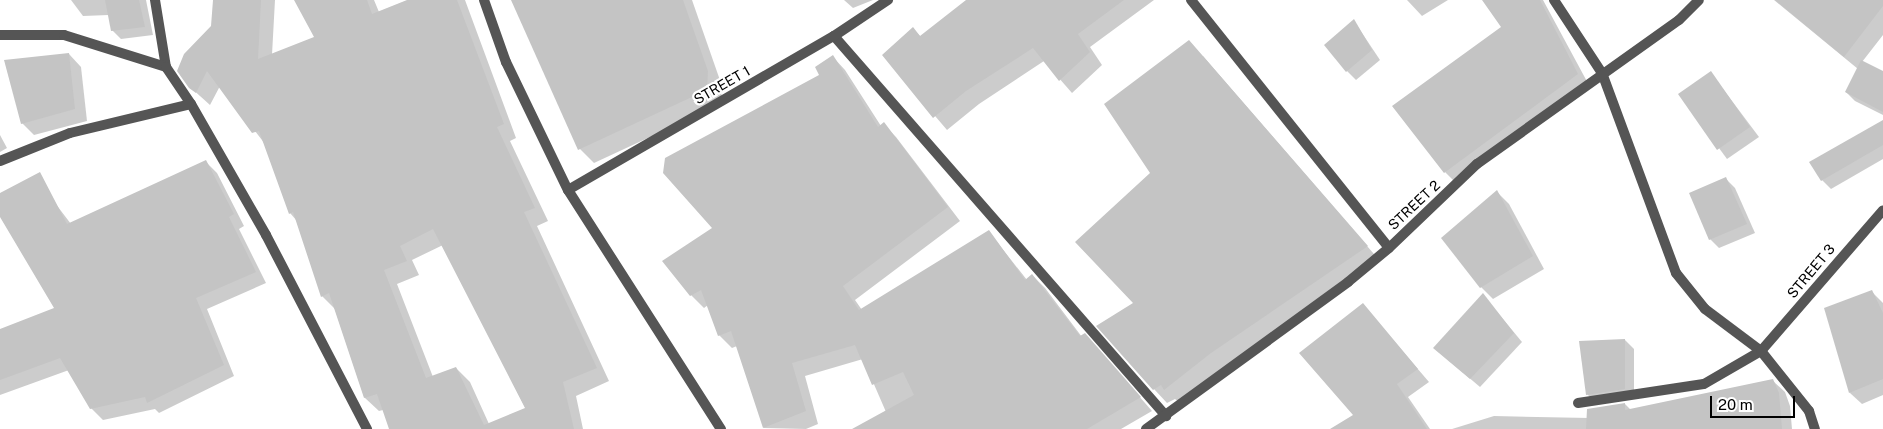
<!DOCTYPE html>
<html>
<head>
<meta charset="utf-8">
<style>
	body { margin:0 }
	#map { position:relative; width:1883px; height:429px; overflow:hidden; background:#fff; font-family:"Public Sans",sans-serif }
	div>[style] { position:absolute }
	.shadow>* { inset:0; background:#0003 }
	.building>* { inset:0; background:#c4c4c4 }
	.street>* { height:10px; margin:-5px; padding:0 5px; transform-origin:5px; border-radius:5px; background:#555 }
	span { translate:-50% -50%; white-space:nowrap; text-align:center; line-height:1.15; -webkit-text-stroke:4.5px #fff; paint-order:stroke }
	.street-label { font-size:14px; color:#000 }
	.scale { position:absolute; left:1710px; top:396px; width:85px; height:22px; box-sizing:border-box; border:2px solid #000; border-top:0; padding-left:6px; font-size:15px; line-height:18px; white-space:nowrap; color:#000; -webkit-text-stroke:4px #fff; paint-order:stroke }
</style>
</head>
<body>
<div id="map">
	<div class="shadow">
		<div style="clip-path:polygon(71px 0,146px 0,153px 35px,121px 39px,112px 30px,109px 15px,83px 16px)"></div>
		<div style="clip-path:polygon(evenodd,214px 0,275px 0,272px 55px,316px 37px,295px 0,374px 0,379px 12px,411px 0,465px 0,516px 138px,510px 141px,548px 221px,537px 226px,609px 381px,576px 396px,583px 429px,391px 429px,383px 410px,379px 411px,365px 398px,336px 310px,322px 296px,297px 221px,290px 213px,265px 144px,220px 86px,210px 105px,190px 87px,212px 27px,214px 0,443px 245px,526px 409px,489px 424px,470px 382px,456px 368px,433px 377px,397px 284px,419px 275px,412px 260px,443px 245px)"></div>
		<div style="clip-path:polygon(512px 0,692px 0,722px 86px,721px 104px,594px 163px,580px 149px)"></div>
		<div style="clip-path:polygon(844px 0,873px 0,853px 8px)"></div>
		<div style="clip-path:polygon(968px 0,1154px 0,1090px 47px,1102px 65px,1072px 93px,1044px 61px,979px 104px,947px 130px,883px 55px,913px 29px,921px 37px)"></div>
		<div style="clip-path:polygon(1407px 0,1448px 0,1422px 16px)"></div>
		<div style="clip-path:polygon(1484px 0,1543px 0,1590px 87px,1457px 184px,1445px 172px,1502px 27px)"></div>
		<div style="clip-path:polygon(1774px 0,1883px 0,1883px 35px,1862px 62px,1883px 73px,1883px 115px,1855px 101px,1846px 92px,1858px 69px)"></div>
		<div style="clip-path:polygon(1354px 21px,1380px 60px,1356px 80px,1347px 71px)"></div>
		<div style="clip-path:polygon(69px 54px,81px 67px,87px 121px,34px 135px,22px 123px)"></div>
		<div style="clip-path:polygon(1203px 56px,1380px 261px,1179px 402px,1175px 399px,1167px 403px,1154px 389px,1135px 303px,1151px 173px)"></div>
		<div style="clip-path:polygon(833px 57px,845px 70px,881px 126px,883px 124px,896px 137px,960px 221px,855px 300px,862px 310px,989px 232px,1027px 280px,1032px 275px,1045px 288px,1082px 337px,1097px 348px,1152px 411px,1121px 429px,854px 429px,886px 412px,863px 359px,805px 376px,818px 424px,806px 429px,764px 428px,737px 346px,732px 348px,719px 335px,708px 305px,704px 308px,691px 295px,714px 228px)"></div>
		<div style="clip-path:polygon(1711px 73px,1759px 137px,1727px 159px,1680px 95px)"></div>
		<div style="clip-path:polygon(0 135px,7px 148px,0 152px)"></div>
		<div style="clip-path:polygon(1883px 138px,1883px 159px,1831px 189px,1822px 180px)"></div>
		<div style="clip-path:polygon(206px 162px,217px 173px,244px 226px,239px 229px,266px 283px,207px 309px,234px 376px,159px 413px,155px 409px,103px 420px,91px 408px,69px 370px,0 395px,0 331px,56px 309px,0 214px,0 195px,55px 203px,71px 224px)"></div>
		<div style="clip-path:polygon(1726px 179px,1735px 188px,1755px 233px,1719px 248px,1710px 239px)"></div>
		<div style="clip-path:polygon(1497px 192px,1509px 204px,1544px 269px,1493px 299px,1481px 287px)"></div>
		<div style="clip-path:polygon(1872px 292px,1883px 303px,1883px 395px,1862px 404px,1850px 393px)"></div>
		<div style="clip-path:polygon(1483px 295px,1522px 342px,1480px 387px,1434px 348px)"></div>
		<div style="clip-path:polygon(1363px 305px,1429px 382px,1408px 397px,1430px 429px,1332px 429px,1355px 415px)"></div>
		<div style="clip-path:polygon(1625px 340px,1634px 349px,1634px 398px,1596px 403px,1587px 394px)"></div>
		<div style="clip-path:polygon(1773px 381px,1785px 392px,1790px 406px,1792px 429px,1452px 429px,1494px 416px,1590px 418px,1625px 404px,1631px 410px)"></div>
	</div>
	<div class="building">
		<div style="clip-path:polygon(105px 0,139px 0,145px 27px,111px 31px)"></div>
		<div style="clip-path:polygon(evenodd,213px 0,261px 0,258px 59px,314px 37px,294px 0,367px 0,372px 14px,407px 0,457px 0,504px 124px,497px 127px,535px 208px,524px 212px,597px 368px,563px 382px,574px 429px,389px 429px,377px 394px,364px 398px,329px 293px,321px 297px,293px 212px,289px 214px,259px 131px,252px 133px,207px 71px,196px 93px,189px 88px,177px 71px,184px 54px,211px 26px,213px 0,433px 229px,525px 408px,484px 425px,456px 367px,426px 378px,384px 270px,407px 261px,400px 246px,433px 229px)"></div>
		<div style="clip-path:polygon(511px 0,683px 0,708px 71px,707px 90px,578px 150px)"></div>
		<div style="clip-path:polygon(966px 0,1124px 0,1078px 34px,1090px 52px,1059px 81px,1033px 48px,966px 91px,933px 118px,882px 55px,913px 27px,920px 36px)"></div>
		<div style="clip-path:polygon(1482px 0,1540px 0,1578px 74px,1444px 173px,1392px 106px,1501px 27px)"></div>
		<div style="clip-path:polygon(1775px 0,1883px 0,1883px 6px,1844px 57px)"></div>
		<div style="clip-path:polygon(1354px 19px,1372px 50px,1346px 72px,1324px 45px)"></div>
		<div style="clip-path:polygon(1189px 40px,1368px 246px,1211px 353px,1164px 390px,1161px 385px,1153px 390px,1096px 326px,1133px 303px,1075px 242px,1150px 173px,1104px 104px)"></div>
		<div style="clip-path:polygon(69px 53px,75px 109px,21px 124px,4px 60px)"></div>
		<div style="clip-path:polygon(833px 55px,878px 127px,884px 122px,948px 207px,843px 286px,859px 310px,989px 230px,1025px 280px,1032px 274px,1080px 336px,1085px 333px,1141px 397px,1087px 429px,852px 429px,914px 395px,903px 372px,872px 385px,855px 345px,792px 363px,806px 411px,763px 428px,731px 331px,718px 336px,701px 290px,690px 296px,662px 261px,712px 228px,663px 173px,665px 158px,819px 75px,815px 67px)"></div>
		<div style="clip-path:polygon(1861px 60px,1883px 71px,1883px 112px,1845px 92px)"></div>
		<div style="clip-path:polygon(1711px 71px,1750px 127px,1717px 150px,1678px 94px)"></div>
		<div style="clip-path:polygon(1883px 120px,1883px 145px,1821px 181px,1809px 162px)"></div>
		<div style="clip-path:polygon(206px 160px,234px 214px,229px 217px,256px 272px,196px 298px,224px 365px,147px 403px,145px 397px,90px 409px,60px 358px,0 380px,0 329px,54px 308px,0 217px,0 193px,40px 172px,67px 224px)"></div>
		<div style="clip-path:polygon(1726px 177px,1747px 224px,1709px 240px,1689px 193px)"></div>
		<div style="clip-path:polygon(1497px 190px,1533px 256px,1480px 288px,1441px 238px)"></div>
		<div style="clip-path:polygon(1872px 290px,1883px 313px,1883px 379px,1849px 393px,1824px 308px)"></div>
		<div style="clip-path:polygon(1483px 293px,1514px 333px,1470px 379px,1433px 348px)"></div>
		<div style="clip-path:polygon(1363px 303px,1418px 369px,1397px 384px,1427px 429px,1330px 429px,1353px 415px,1299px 353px)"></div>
		<div style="clip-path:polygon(1625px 339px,1625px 389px,1586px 395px,1579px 341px)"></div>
		<div style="clip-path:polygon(1773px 379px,1779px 393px,1782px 429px,1586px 429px,1587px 409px,1625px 403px,1625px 410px)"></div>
	</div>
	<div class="street">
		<div style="left:155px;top:0;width:68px;rotate:80.7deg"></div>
		<div style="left:484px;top:0;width:66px;rotate:70.5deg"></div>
		<div style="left:506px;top:62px;width:142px;rotate:64.2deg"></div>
		<div style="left:568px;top:190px;width:284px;rotate:57.4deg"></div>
		<div style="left:1191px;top:0;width:317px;rotate:51.4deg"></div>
		<div style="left:1554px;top:0;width:87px;rotate:56.7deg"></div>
		<div style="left:1602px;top:73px;width:213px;rotate:69.7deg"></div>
		<div style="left:1676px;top:273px;width:46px;rotate:51.1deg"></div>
		<div style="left:1705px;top:309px;width:70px;rotate:36.9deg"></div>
		<div style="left:1761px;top:351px;width:77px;rotate:51.3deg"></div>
		<div style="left:1809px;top:411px;width:19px;rotate:72deg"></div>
		<div style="left:0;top:35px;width:64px"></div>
		<div style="left:64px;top:35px;width:107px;rotate:17.4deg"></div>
		<div style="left:166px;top:67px;width:45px;rotate:56deg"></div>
		<div style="left:191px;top:104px;width:151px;rotate:60.2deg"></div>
		<div style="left:266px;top:235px;width:219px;rotate:62.5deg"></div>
		<div style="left:834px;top:36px;width:505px;rotate:48.86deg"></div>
		<div style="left:0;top:161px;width:75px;rotate:-21.8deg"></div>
		<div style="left:70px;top:133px;width:124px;rotate:-13.5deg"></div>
		<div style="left:568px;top:190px;width:307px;rotate:-30.1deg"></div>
		<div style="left:834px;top:36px;width:65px;rotate:-33.7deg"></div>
		<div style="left:1578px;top:403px;width:127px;rotate:-8.6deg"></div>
		<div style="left:1704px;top:384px;width:66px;rotate:-30.1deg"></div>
		<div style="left:1761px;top:351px;width:186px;rotate:-49.1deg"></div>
		<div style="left:1146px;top:429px;width:250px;rotate:-36deg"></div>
		<div style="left:1348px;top:282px;width:53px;rotate:-39.7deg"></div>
		<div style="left:1389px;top:248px;width:122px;rotate:-43.7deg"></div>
		<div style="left:1477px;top:164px;width:248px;rotate:-35.5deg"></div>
		<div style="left:1679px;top:20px;width:28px;rotate:-45deg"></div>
	</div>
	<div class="street-label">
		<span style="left:722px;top:85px;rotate:-30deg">STREET 1</span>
		<span style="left:1414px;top:205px;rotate:-43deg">STREET 2</span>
		<span style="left:1811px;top:271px;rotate:-50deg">STREET 3</span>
	</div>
	<div class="scale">20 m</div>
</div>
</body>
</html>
